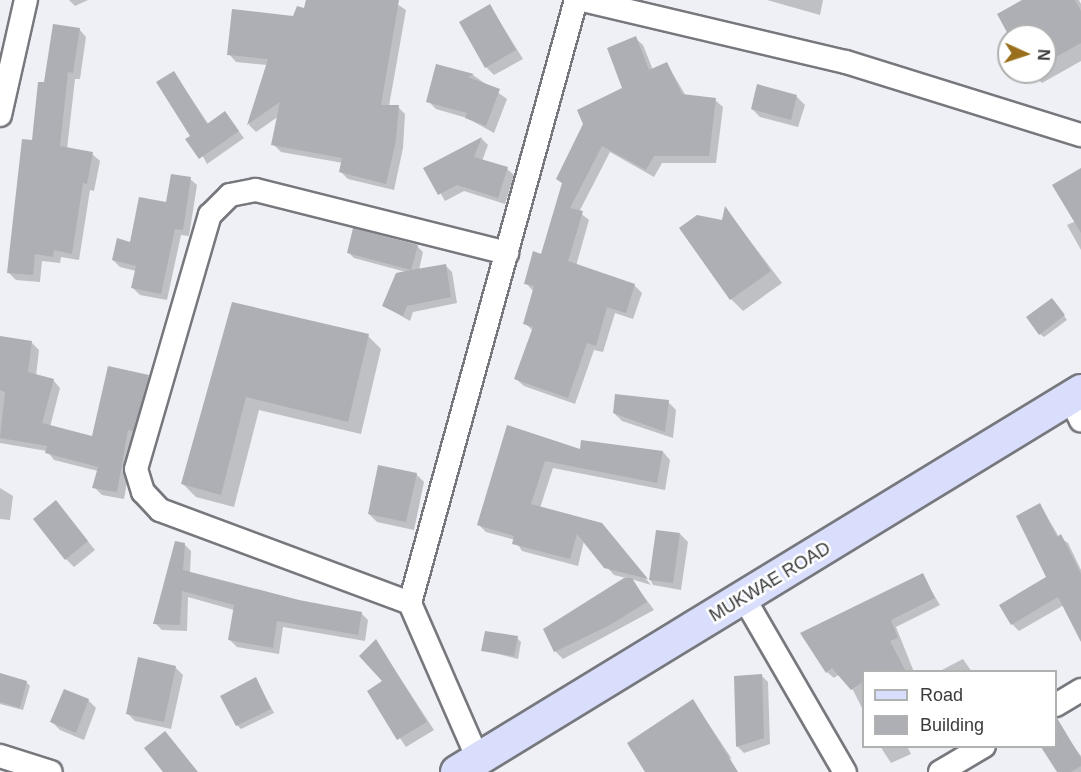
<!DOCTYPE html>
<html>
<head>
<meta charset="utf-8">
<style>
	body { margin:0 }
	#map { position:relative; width:1081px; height:772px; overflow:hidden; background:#eef0f5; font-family:Helvetica,sans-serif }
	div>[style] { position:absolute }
	.shadow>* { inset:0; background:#0003 }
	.building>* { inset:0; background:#aeafb4 }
	.roads { filter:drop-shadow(2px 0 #77787d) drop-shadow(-2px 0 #77787d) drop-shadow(0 2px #77787d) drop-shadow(0 -2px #77787d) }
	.street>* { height:22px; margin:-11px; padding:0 11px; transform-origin:11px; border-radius:11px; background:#fff }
	.secondary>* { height:32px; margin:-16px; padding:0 16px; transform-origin:16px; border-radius:16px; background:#d8defb }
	span { translate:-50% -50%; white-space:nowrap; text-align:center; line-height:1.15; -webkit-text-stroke:5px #fff; paint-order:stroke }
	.street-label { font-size:18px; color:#3a3b3d }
	.legend { position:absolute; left:862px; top:670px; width:195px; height:78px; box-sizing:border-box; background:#fff; border:2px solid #b0b1b1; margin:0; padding:8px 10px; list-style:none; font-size:18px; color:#3a3b3d }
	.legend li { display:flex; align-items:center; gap:12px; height:30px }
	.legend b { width:30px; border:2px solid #b0b1b1 }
	.north { position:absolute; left:997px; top:24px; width:60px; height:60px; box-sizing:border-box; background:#fff; border:2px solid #b0b1b1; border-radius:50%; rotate:93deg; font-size:16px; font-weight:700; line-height:24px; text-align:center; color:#3a3b3d }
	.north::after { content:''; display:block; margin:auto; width:21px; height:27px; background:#996f1c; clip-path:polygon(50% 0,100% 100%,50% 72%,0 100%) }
</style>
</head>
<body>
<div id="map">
	<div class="shadow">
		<div style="clip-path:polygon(69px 0,88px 0,75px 6px)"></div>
		<div style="clip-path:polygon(307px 0,391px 0,406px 10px,389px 106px,398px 107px,405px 114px,403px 148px,394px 190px,348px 179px,341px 172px,343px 163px,281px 152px,273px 144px,279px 116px,256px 132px,249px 125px,267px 65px,236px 62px,229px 54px,306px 10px)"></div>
		<div style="clip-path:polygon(767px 0,823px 0,820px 15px)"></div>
		<div style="clip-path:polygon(1025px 0,1079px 0,1081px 4px,1081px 61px,1042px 83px,1031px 72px,1045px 72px,1045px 36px,1010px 36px)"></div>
		<div style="clip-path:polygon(490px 6px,523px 59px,494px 75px,486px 67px)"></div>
		<div style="clip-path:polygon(79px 29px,86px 37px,80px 79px,75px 79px,67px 149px,92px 154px,100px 161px,94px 191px,90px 190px,79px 260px,61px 257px,60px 263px,42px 261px,40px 282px,16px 280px,9px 273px,45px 84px)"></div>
		<div style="clip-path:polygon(635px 38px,643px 45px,653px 70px,667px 64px,686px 96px,715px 100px,723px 107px,716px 163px,662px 163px,654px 177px,610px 152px,579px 212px,589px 220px,576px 266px,634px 285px,642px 293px,633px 319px,615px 313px,603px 352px,594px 350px,575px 404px,524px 386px,516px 379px,533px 331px,525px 323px,534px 292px,526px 283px,542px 255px,563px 184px,558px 179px,624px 89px)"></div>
		<div style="clip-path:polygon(437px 66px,473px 75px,507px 99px,494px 133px,467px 118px,436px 109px,428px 101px)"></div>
		<div style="clip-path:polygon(174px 73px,209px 125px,225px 113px,244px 138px,207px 164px,192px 136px)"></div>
		<div style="clip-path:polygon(758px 86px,797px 97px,805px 105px,798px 127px,760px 117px,752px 109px)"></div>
		<div style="clip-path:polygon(482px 139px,488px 145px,482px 161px,507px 169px,514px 175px,505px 204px,464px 191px,445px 201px,426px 168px)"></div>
		<div style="clip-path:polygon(1081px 170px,1081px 250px,1067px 225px,1076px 221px)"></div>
		<div style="clip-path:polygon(190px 179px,197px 185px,189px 236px,181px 235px,167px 300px,140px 295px,133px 288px,136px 271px,120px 267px,113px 260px)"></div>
		<div style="clip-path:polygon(726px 209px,782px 283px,743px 311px,731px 299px,723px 222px)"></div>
		<div style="clip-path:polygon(417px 246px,423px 252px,419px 270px,445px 265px,452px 272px,457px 303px,413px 312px,410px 321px,384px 306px,406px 272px,354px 258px,348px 252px)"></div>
		<div style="clip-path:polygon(233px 304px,368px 336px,381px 349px,361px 434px,259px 410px,234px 507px,196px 497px,182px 483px)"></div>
		<div style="clip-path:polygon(1056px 304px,1067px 320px,1044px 337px,1040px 334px)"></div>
		<div style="clip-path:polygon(0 338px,32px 343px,39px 350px,36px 376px,53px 380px,60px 388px,50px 427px,93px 438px,148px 377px,156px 384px,135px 437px,124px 499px,102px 495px,94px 487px,98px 471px,54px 460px,47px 451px,0 443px)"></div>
		<div style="clip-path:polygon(668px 402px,676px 410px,673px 438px,622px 421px,614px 413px)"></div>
		<div style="clip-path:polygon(508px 427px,582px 451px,663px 452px,670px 460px,665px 490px,553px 468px,540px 508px,606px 529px,651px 585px,631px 579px,654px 610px,563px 659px,555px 651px,626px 578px,614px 575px,584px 541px,578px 566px,522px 551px,515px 540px,486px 532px,478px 524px)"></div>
		<div style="clip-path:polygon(416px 474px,424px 482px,414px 530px,377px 522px,369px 514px)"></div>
		<div style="clip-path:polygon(0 488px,13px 496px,10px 520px,0 519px)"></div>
		<div style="clip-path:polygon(56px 502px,95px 550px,74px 567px,66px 559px)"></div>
		<div style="clip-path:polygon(1040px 505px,1059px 537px,1068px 543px,1081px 570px,1081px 625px,1064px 605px,1019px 631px,1012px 624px,1048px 577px)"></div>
		<div style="clip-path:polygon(680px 534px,688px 542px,681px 590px,653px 585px,650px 579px)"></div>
		<div style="clip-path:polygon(184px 544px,191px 551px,190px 573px,298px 602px,361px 613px,368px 620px,365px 641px,283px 627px,279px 654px,237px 647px,230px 640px,234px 610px,188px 597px,187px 631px,162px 630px,155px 623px)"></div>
		<div style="clip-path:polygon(922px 575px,940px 605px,896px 627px,914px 672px,864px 672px,864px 712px,853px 690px,838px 675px,834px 678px,827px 672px)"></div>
		<div style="clip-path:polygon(517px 638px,521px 642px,518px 659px,483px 650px)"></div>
		<div style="clip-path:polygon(376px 641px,434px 730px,406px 747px,369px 692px,385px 682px)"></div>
		<div style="clip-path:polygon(963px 659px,972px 672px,938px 672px)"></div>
		<div style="clip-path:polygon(175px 667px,183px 675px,171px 729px,135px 721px,127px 713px)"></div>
		<div style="clip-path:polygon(762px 676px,768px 682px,770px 744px,744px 753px,738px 747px,736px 677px)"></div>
		<div style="clip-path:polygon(256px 679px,274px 713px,241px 729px,237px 725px)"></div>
		<div style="clip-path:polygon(26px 682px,30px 686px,23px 710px,0 704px,0 687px)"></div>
		<div style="clip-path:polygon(88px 700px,96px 708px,84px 740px,60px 730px,52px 722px)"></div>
		<div style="clip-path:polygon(693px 701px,732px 759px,726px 756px,736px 772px,647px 772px)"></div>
		<div style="clip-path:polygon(1064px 733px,1081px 756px,1081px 772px,1059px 772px,1043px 746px,1056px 746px,1056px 738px)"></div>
		<div style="clip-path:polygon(880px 746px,907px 746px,911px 754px,891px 763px)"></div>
	</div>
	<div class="building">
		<div style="clip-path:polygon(306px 0,399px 0,381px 105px,399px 105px,396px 140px,386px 184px,339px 172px,342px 158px,271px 145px,280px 102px,247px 125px,268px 59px,227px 55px,232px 9px,293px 16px,297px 6px,304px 8px)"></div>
		<div style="clip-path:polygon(1022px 0,1075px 0,1081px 11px,1081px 43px,1045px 63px,1045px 36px,1009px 36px,997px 14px)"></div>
		<div style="clip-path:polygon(490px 4px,516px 50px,485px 68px,459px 22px)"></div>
		<div style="clip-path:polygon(53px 24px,80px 28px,73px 73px,68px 72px,60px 146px,93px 152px,87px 184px,83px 183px,72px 254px,54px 250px,53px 257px,35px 254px,33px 275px,7px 273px,22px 139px,32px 140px,38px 82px,44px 82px)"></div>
		<div style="clip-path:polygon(636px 36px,649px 70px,667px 62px,682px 94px,716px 98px,709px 156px,654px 156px,646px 170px,602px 146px,570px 208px,583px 211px,568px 261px,635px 284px,626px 313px,607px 307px,596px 346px,587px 343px,568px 398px,514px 379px,533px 327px,523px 324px,534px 286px,524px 284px,533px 251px,541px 254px,562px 183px,556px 179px,583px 124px,577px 110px,622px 88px,607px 48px)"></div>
		<div style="clip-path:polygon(436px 64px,474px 74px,468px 77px,500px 89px,486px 126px,465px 118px,467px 113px,426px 102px)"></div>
		<div style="clip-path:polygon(174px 71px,207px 124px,225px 111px,239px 131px,199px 159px,185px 139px,190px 136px,156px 82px)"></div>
		<div style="clip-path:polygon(757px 84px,797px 95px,791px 120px,751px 109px)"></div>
		<div style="clip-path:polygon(482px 137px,474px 157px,508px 167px,498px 198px,457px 185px,438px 195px,423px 168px)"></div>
		<div style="clip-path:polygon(1081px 168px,1081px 233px,1052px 185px)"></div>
		<div style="clip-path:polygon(171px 174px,191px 177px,183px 230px,175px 229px,161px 294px,131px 288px,136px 266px,112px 260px,117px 238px,130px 242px,139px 197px,166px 202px)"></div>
		<div style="clip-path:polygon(725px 206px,771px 271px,730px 300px,679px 228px,697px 215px,722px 220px)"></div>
		<div style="clip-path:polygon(353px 228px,418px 245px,411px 270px,446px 264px,451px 297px,407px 306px,403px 316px,382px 306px,396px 273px,411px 270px,347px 253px)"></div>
		<div style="clip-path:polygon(1052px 298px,1065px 315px,1039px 335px,1026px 317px)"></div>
		<div style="clip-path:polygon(232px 302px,369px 334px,348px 422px,246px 397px,221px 495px,181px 484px)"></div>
		<div style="clip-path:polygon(0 336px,32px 341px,28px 372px,54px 379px,42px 423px,92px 436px,108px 366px,149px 375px,133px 431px,128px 430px,117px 492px,92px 488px,98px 467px,45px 453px,47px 446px,0 438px,5px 392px,0 390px)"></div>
		<div style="clip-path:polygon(615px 394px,669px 400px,665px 432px,613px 413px)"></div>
		<div style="clip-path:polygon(507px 425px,580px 449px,581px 440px,663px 451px,657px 483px,545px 461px,531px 504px,602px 523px,648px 579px,604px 568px,577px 534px,570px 559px,512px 544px,514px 536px,477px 525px)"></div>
		<div style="clip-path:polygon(378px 465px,417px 473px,406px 522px,368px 514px)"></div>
		<div style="clip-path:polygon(56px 500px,88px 541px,65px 560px,33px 519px)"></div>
		<div style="clip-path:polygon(1040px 503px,1057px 537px,1061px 534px,1081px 574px,1081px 642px,1058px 597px,1011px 625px,999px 605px,1046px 577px,1016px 516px)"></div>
		<div style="clip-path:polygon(656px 530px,680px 533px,673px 583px,649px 580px)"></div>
		<div style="clip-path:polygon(175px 541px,185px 543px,183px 570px,299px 600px,362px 612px,358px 635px,277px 621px,273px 648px,228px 640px,234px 605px,182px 591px,180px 625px,153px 624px)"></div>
		<div style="clip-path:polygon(923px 573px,935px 598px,891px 620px,898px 638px,890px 641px,906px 672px,864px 672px,864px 681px,851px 690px,832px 668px,826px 673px,800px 633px)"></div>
		<div style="clip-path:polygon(624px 578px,632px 578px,647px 602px,610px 625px,554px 652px,543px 629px)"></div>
		<div style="clip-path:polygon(485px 631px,518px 636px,514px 656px,481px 651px)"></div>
		<div style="clip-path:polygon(376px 639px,427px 722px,397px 740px,367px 691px,382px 681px,359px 656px)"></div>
		<div style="clip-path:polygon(138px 657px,176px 666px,164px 722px,126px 714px)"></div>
		<div style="clip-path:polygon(0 673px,27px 681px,20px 708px,0 702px)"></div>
		<div style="clip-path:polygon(762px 674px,764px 738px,736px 747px,734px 676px)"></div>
		<div style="clip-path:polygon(256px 677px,271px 709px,236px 726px,220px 696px)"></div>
		<div style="clip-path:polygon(64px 689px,89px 699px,76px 733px,50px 722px)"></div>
		<div style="clip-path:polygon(693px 699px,738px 772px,645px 772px,627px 743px)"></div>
		<div style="clip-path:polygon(1057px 718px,1081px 758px,1081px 766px,1071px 772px,1057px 772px,1041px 747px,1056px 747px)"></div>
		<div style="clip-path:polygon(165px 731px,198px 772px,163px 772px,144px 748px)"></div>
	</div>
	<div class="roads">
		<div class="street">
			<div style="left:583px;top:0;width:270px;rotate:13.3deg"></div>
			<div style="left:846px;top:62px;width:246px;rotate:17.3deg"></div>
			<div style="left:0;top:115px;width:118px;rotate:-77.3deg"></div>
			<div style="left:1070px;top:398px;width:25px;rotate:64deg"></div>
			<div style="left:744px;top:598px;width:201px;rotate:59.9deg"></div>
			<div style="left:410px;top:603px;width:267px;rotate:-159.6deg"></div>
			<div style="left:160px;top:510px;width:25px;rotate:-133deg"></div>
			<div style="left:143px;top:492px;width:24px;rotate:-107deg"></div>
			<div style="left:136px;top:469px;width:265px;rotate:-73.8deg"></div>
			<div style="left:210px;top:215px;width:28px;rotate:-45deg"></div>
			<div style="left:230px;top:195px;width:26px;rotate:-11deg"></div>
			<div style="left:256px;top:190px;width:259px;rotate:14.1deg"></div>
			<div style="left:1056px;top:705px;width:29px;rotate:-31deg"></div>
			<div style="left:0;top:756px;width:53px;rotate:17.4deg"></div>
			<div style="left:478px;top:759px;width:170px;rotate:-113.6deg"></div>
			<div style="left:410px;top:603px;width:625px;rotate:-74.61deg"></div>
			<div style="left:940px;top:772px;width:51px;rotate:-30.6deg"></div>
		</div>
		<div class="secondary">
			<div style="left:457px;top:772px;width:731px;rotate:-31.41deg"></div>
		</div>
	</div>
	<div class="street-label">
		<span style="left:770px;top:582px;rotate:-31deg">MUKWAE ROAD</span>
	</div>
	<ul class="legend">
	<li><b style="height:8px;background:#d8defb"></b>Road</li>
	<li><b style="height:16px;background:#aeafb4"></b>Building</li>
	</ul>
	<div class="north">N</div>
</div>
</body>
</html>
